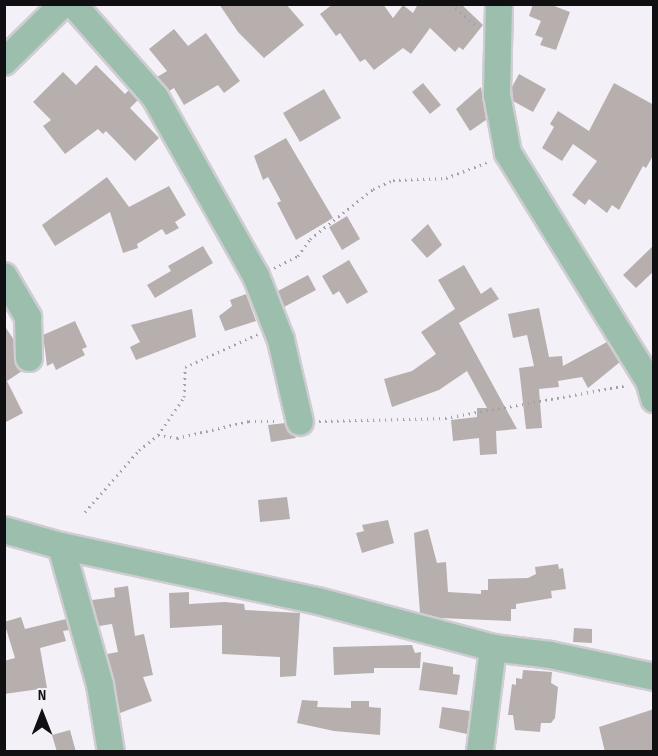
<!DOCTYPE html>
<html>
<head>
<meta charset="utf-8">
<style>
	body { margin:0 }
	#map { position:relative; width:658px; height:756px; overflow:hidden; background:#f3f1f7; font-family:"Sofia Sans Condensed",sans-serif }
	div>[style] { position:absolute }
	.building>* { inset:0; background:#b7afae }
	.path>* { height:3px; margin-top:-1.5px; transform-origin:0; background:repeating-linear-gradient(90deg,#a4a2a7 0 1.5px,transparent 0 6px) }
	.roads { filter:drop-shadow(2px 0 #cfcdd2) drop-shadow(-2px 0 #cfcdd2) drop-shadow(0 2px #cfcdd2) drop-shadow(0 -2px #cfcdd2) }
	.minor>* { height:26px; margin:-13px; padding:0 13px; transform-origin:13px; border-radius:13px; background:#9cbfad }
	span { translate:-50% -50%; white-space:nowrap; text-align:center; line-height:1.15; -webkit-text-stroke:5px #f3f1f7; paint-order:stroke }
	.frame { position:absolute; inset:0; border:6px solid #100f11; pointer-events:none }
	.north { position:absolute; left:12px; top:684px; width:60px; height:60px; -webkit-text-stroke:4px #f3f1f7; paint-order:stroke; rotate:0deg; font-size:16px; font-weight:700; line-height:24px; text-align:center; color:#100f11 }
	.north::after { content:''; display:block; margin:auto; width:21px; height:27px; background:#100f11; clip-path:polygon(50% 0,100% 100%,50% 72%,0 100%) }
</style>
</head>
<body>
<div id="map">
	<div class="building">
		<div style="clip-path:polygon(219px 4px,286px 4px,304px 25px,264px 58px,238px 32px)"></div>
		<div style="clip-path:polygon(333px 4px,383px 4px,393px 18px,403px 5px,413px 13px,418px 4px,461px 4px,483px 25px,463px 50px,459px 47px,455px 52px,430px 28px,411px 54px,403px 48px,374px 70px,365px 59px,360px 62px,340px 33px,336px 36px,320px 14px)"></div>
		<div style="clip-path:polygon(533px 4px,549px 4px,570px 12px,556px 50px,540px 45px,543px 38px,535px 35px,541px 21px,529px 16px)"></div>
		<div style="clip-path:polygon(174px 29px,188px 46px,206px 33px,240px 81px,224px 93px,218px 85px,184px 105px,174px 88px,169px 91px,157px 77px,167px 71px,149px 49px)"></div>
		<div style="clip-path:polygon(96px 65px,125px 94px,129px 90px,138px 100px,130px 108px,159px 138px,135px 161px,106px 131px,103px 134px,98px 129px,65px 154px,43px 126px,51px 120px,33px 102px,63px 72px,76px 85px)"></div>
		<div style="clip-path:polygon(519px 74px,546px 89px,533px 112px,513px 101px,512px 87px)"></div>
		<div style="clip-path:polygon(423px 83px,441px 105px,430px 114px,412px 92px)"></div>
		<div style="clip-path:polygon(614px 83px,654px 105px,654px 154px,646px 168px,643px 166px,619px 210px,612px 205px,607px 213px,589px 199px,585px 205px,572px 195px,597px 161px,573px 144px,562px 161px,542px 148px,554px 127px,550px 124px,558px 111px,589px 131px)"></div>
		<div style="clip-path:polygon(481px 87px,486px 120px,470px 131px,456px 109px)"></div>
		<div style="clip-path:polygon(324px 89px,341px 118px,300px 142px,283px 113px)"></div>
		<div style="clip-path:polygon(286px 138px,333px 218px,296px 240px,277px 203px,281px 201px,268px 177px,263px 180px,254px 156px)"></div>
		<div style="clip-path:polygon(107px 177px,129px 207px,169px 186px,186px 215px,175px 222px,179px 228px,166px 235px,162px 229px,137px 244px,138px 248px,123px 253px,110px 212px,55px 246px,42px 225px)"></div>
		<div style="clip-path:polygon(347px 216px,360px 239px,342px 250px,329px 227px)"></div>
		<div style="clip-path:polygon(428px 224px,442px 245px,427px 258px,411px 240px)"></div>
		<div style="clip-path:polygon(654px 245px,654px 271px,636px 288px,623px 275px)"></div>
		<div style="clip-path:polygon(203px 246px,213px 263px,155px 298px,147px 285px,171px 271px,168px 266px)"></div>
		<div style="clip-path:polygon(349px 260px,368px 292px,347px 304px,339px 291px,333px 295px,322px 276px)"></div>
		<div style="clip-path:polygon(464px 265px,481px 294px,491px 287px,499px 299px,459px 323px,517px 429px,496px 431px,497px 454px,480px 455px,479px 438px,453px 441px,451px 420px,477px 417px,477px 408px,487px 408px,467px 371px,439px 390px,392px 407px,384px 379px,412px 371px,436px 354px,421px 332px,455px 309px,438px 280px)"></div>
		<div style="clip-path:polygon(308px 275px,316px 290px,284px 307px,278px 291px)"></div>
		<div style="clip-path:polygon(246px 294px,256px 321px,225px 331px,219px 316px,232px 306px,230px 300px)"></div>
		<div style="clip-path:polygon(539px 308px,549px 357px,562px 356px,563px 366px,607px 342px,620px 362px,588px 388px,582px 377px,558px 381px,559px 387px,539px 389px,542px 428px,526px 429px,519px 368px,534px 366px,527px 335px,513px 338px,508px 314px)"></div>
		<div style="clip-path:polygon(192px 309px,196px 337px,136px 360px,130px 347px,140px 342px,131px 325px)"></div>
		<div style="clip-path:polygon(75px 321px,87px 347px,82px 349px,85px 355px,56px 370px,53px 363px,47px 366px,43px 335px)"></div>
		<div style="clip-path:polygon(4px 325px,14px 340px,16px 365px,22px 371px,7px 381px,23px 413px,4px 423px)"></div>
		<div style="clip-path:polygon(285px 423px,296px 438px,271px 442px,268px 425px)"></div>
		<div style="clip-path:polygon(287px 497px,290px 519px,260px 522px,258px 500px)"></div>
		<div style="clip-path:polygon(388px 520px,394px 543px,362px 553px,356px 533px,364px 531px,362px 525px)"></div>
		<div style="clip-path:polygon(428px 529px,437px 563px,446px 562px,448px 592px,481px 594px,481px 590px,488px 590px,488px 579px,528px 578px,536px 574px,535px 567px,558px 564px,559px 569px,563px 568px,566px 589px,551px 591px,552px 598px,516px 604px,516px 609px,511px 609px,511px 621px,440px 618px,420px 613px,414px 533px)"></div>
		<div style="clip-path:polygon(128px 586px,135px 636px,144px 634px,153px 675px,143px 677px,152px 701px,120px 713px,107px 654px,118px 652px,112px 624px,99px 626px,92px 600px,115px 597px,114px 588px)"></div>
		<div style="clip-path:polygon(189px 592px,189px 604px,225px 602px,244px 604px,245px 610px,300px 613px,296px 676px,280px 677px,280px 657px,222px 654px,222px 625px,170px 628px,169px 593px)"></div>
		<div style="clip-path:polygon(21px 617px,25px 629px,66px 619px,69px 630px,63px 631px,66px 641px,40px 648px,47px 688px,4px 694px,4px 661px,15px 658px,4px 622px)"></div>
		<div style="clip-path:polygon(574px 628px,592px 629px,592px 643px,573px 642px)"></div>
		<div style="clip-path:polygon(412px 645px,415px 653px,421px 652px,420px 668px,374px 668px,374px 673px,334px 675px,333px 647px)"></div>
		<div style="clip-path:polygon(423px 662px,453px 667px,453px 674px,460px 675px,457px 695px,419px 690px)"></div>
		<div style="clip-path:polygon(523px 670px,552px 672px,551px 683px,558px 687px,555px 718px,551px 723px,541px 723px,540px 732px,515px 730px,513px 715px,508px 715px,512px 684px,516px 685px,516px 678px,522px 679px)"></div>
		<div style="clip-path:polygon(302px 700px,318px 701px,317px 707px,351px 708px,351px 701px,369px 701px,369px 707px,381px 708px,380px 735px,334px 731px,297px 723px)"></div>
		<div style="clip-path:polygon(442px 707px,470px 711px,467px 734px,439px 728px)"></div>
		<div style="clip-path:polygon(654px 709px,654px 750px,605px 752px,599px 727px)"></div>
		<div style="clip-path:polygon(70px 730px,76px 752px,57px 752px,52px 735px)"></div>
	</div>
	<div class="path">
		<div style="left:451px;top:4px;width:35px;rotate:41deg"></div>
		<div style="left:274px;top:268px;width:27px;rotate:-27deg"></div>
		<div style="left:298px;top:256px;width:21px;rotate:-55deg"></div>
		<div style="left:310px;top:239px;width:80px;rotate:-38.4deg"></div>
		<div style="left:373px;top:189px;width:22px;rotate:-24deg"></div>
		<div style="left:393px;top:180px;width:53px;rotate:-2.2deg"></div>
		<div style="left:446px;top:178px;width:45px;rotate:-20.9deg"></div>
		<div style="left:319px;top:421px;width:126px;rotate:-1.4deg"></div>
		<div style="left:445px;top:418px;width:186px;rotate:-10.2deg"></div>
		<div style="left:158px;top:435px;width:19px;rotate:9deg"></div>
		<div style="left:177px;top:438px;width:74px;rotate:-13.3deg"></div>
		<div style="left:249px;top:421px;width:28px"></div>
		<div style="left:85px;top:512px;width:82px;rotate:-48.9deg"></div>
		<div style="left:139px;top:450px;width:24px;rotate:-38deg"></div>
		<div style="left:158px;top:435px;width:46px;rotate:-55.6deg"></div>
		<div style="left:184px;top:397px;width:30px;rotate:-88deg"></div>
		<div style="left:185px;top:367px;width:80px;rotate:-24.3deg"></div>
	</div>
	<div class="roads">
		<div class="minor">
			<div style="left:73px;top:4px;width:124px;rotate:48.6deg"></div>
			<div style="left:155px;top:97px;width:206px;rotate:60.6deg"></div>
			<div style="left:256px;top:276px;width:69px;rotate:68.7deg"></div>
			<div style="left:281px;top:340px;width:84px;rotate:77deg"></div>
			<div style="left:499px;top:4px;width:91px;rotate:91.3deg"></div>
			<div style="left:497px;top:95px;width:59px;rotate:79.3deg"></div>
			<div style="left:508px;top:153px;width:268px;rotate:58.3deg"></div>
			<div style="left:649px;top:381px;width:19px;rotate:74deg"></div>
			<div style="left:4px;top:62px;width:83px;rotate:-44.5deg"></div>
			<div style="left:4px;top:276px;width:48px;rotate:59.7deg"></div>
			<div style="left:28px;top:317px;width:41px;rotate:88.6deg"></div>
			<div style="left:4px;top:530px;width:59px;rotate:15.7deg"></div>
			<div style="left:61px;top:546px;width:263px;rotate:12.1deg"></div>
			<div style="left:318px;top:601px;width:181px;rotate:15deg"></div>
			<div style="left:493px;top:648px;width:57px;rotate:7deg"></div>
			<div style="left:550px;top:655px;width:106px;rotate:11.9deg"></div>
			<div style="left:61px;top:546px;width:144px;rotate:74.3deg"></div>
			<div style="left:100px;top:685px;width:68px;rotate:80.7deg"></div>
			<div style="left:480px;top:752px;width:105px;rotate:-82.9deg"></div>
		</div>
	</div>
	<div class="frame"></div>
	<div class="north">N</div>
</div>
</body>
</html>
